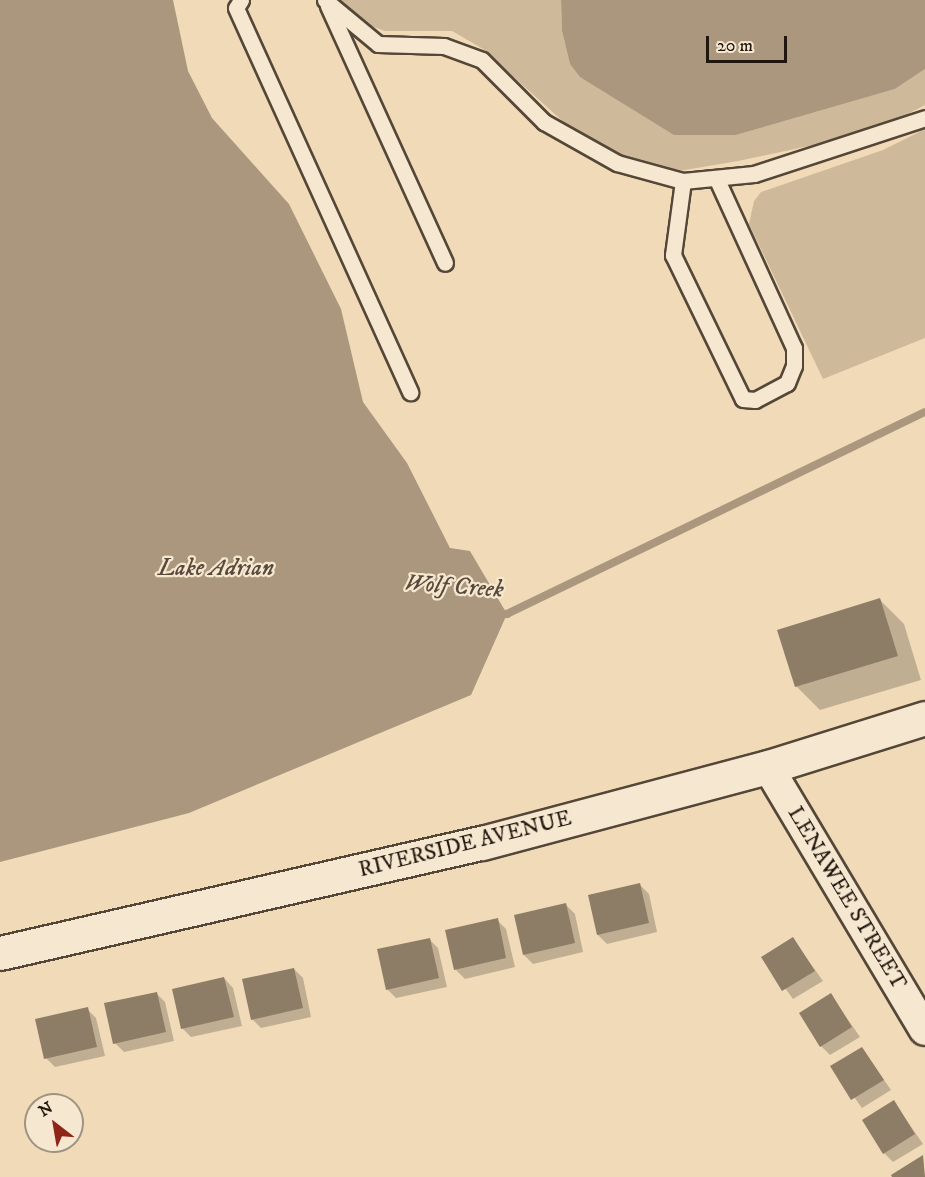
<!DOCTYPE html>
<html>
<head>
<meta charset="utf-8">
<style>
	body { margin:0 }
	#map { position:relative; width:925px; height:1177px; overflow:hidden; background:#f1dab7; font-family:"IM FELL DW Pica",serif }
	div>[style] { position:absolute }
	.green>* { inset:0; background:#ceb99a }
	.water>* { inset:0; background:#aa977e }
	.shadow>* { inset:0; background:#0003 }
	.stream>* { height:8px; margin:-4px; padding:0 4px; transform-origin:4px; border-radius:4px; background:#aa977e }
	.building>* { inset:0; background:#8d7c66 }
	.roads { filter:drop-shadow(2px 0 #554738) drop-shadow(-2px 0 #554738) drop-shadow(0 2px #554738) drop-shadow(0 -2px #554738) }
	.lane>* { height:15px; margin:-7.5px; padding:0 7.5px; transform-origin:7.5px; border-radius:7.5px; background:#f6e7d0 }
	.street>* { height:30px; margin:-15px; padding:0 15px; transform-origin:15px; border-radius:15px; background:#f6e7d0 }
	.secondary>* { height:33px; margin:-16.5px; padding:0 16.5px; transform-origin:16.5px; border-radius:16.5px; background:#f6e7d0 }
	span { translate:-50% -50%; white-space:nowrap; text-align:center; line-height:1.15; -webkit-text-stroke:4.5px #f6e7d0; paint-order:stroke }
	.street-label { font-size:22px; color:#21160e }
	.water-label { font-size:24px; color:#584a3b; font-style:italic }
	.north { position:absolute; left:24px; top:1093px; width:60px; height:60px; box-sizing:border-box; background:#f6e7d0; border:2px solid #a19382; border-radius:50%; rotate:329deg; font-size:16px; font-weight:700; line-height:24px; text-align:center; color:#21160e }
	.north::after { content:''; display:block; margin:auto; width:21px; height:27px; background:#8f2418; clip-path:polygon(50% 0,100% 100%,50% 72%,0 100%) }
	.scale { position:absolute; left:706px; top:36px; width:81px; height:27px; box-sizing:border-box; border:3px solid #21160e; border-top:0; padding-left:8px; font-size:18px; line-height:21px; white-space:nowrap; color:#21160e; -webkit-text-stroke:4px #f6e7d0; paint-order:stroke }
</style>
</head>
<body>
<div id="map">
	<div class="green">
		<div style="clip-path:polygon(333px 0,561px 0,562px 31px,570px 64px,580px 76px,736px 135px,895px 89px,925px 69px,925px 105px,896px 120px,832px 141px,738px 161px,679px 171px,638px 164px,602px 149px,568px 126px,483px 49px,452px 31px,385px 31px,360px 22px)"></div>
		<div style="clip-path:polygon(925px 129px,925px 338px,823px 379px,749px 224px,754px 201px,761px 192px,883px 150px)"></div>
	</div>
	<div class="water">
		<div style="clip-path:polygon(0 0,173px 0,188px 71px,212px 118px,289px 204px,341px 309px,363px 402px,407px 463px,450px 548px,470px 551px,507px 614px,471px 695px,189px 813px,0 862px)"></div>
		<div style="clip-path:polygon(561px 0,925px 0,925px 69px,895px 89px,736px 135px,674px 135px,580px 77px,570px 64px,562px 31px)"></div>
	</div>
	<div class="shadow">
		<div style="clip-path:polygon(880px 600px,904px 624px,921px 680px,820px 710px,796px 686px)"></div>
		<div style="clip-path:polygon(640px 885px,649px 894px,657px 932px,607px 944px,598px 935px,590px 896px)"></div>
		<div style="clip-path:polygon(566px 905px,575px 914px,583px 952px,533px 964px,524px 955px)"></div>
		<div style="clip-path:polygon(497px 920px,506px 929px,515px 967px,465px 979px,456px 970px,447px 931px)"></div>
		<div style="clip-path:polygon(429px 939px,438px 948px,447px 987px,396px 998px,387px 989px)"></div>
		<div style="clip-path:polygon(793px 939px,823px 981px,793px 999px,763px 958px)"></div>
		<div style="clip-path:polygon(294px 969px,303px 978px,311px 1017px,261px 1028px,252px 1019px)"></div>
		<div style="clip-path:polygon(224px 978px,233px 988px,242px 1026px,191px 1037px,182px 1028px)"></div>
		<div style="clip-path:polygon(156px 993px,165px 1002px,174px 1041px,124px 1052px,115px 1043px)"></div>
		<div style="clip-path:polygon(831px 995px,860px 1037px,830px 1055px,821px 1046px)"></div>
		<div style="clip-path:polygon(87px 1009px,96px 1018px,105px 1056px,55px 1067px,46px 1058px)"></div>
		<div style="clip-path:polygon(862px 1048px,891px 1090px,862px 1108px,832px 1067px)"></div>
		<div style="clip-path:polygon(894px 1102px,923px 1144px,893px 1162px,884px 1153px)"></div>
	</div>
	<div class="stream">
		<div style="left:495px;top:613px;width:12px;rotate:5deg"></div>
		<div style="left:507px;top:614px;width:464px;rotate:-25.8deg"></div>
	</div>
	<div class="building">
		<div style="clip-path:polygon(880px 598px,898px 656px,795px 687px,777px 630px)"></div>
		<div style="clip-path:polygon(640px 883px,649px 923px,597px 935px,588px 895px)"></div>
		<div style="clip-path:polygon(566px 903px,575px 943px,523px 955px,514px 915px)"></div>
		<div style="clip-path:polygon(498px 918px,506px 958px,454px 970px,445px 930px)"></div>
		<div style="clip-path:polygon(793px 937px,815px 971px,782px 991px,761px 957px)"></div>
		<div style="clip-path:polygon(430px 938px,439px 978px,386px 990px,377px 949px)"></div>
		<div style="clip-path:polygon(294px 968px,303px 1008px,251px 1020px,242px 979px)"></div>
		<div style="clip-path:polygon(224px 977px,234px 1017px,181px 1029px,172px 989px)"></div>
		<div style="clip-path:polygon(157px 992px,166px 1032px,113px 1044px,104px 1003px)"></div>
		<div style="clip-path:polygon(831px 993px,852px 1027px,820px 1047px,799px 1013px)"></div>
		<div style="clip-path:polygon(88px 1007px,97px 1047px,44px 1059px,35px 1019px)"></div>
		<div style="clip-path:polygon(862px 1047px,884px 1080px,851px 1100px,830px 1066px)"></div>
		<div style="clip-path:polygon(894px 1100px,915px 1134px,883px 1154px,862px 1120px)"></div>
		<div style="clip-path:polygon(923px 1155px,925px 1177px,892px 1177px,891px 1175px)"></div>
	</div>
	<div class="roads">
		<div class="lane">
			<div style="left:241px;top:0;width:9px;rotate:122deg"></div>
			<div style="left:236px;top:8px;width:422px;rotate:65.6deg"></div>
			<div style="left:325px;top:0;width:69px;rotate:39.7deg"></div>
			<div style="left:378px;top:44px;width:66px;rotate:1.7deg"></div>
			<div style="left:444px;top:46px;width:40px;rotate:20.2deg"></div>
			<div style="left:482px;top:60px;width:88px;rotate:45deg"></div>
			<div style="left:544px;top:122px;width:84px;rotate:29.3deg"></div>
			<div style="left:617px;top:163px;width:68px;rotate:15.3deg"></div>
			<div style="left:683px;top:181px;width:71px;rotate:-5.6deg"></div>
			<div style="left:754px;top:174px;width:180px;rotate:-18.1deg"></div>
			<div style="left:328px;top:6px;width:282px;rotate:65.5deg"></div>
			<div style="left:683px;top:181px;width:75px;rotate:97.7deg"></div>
			<div style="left:673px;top:255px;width:160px;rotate:64.1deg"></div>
			<div style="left:743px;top:399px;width:12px;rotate:5deg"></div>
			<div style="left:755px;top:400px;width:36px;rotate:-28deg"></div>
			<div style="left:787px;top:383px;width:18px;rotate:-68deg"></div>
			<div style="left:794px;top:366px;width:18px;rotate:-90deg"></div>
			<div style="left:794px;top:348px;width:187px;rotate:-114.6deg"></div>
		</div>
		<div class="street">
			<div style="left:768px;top:767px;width:306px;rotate:59.2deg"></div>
		</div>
		<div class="secondary">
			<div style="left:0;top:953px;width:494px;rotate:-12.9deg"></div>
			<div style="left:482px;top:843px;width:296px;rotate:-14.9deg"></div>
			<div style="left:768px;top:767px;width:164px;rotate:-17.3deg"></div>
		</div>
	</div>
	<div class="street-label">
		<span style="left:465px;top:844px;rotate:-14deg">RIVERSIDE AVENUE</span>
		<span style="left:847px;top:898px;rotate:59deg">LENAWEE STREET</span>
	</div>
	<div class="water-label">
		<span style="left:216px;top:569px">Lake Adrian</span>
		<span style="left:454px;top:587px;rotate:4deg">Wolf Creek</span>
	</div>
	<div class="north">N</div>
	<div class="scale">20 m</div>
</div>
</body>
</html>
